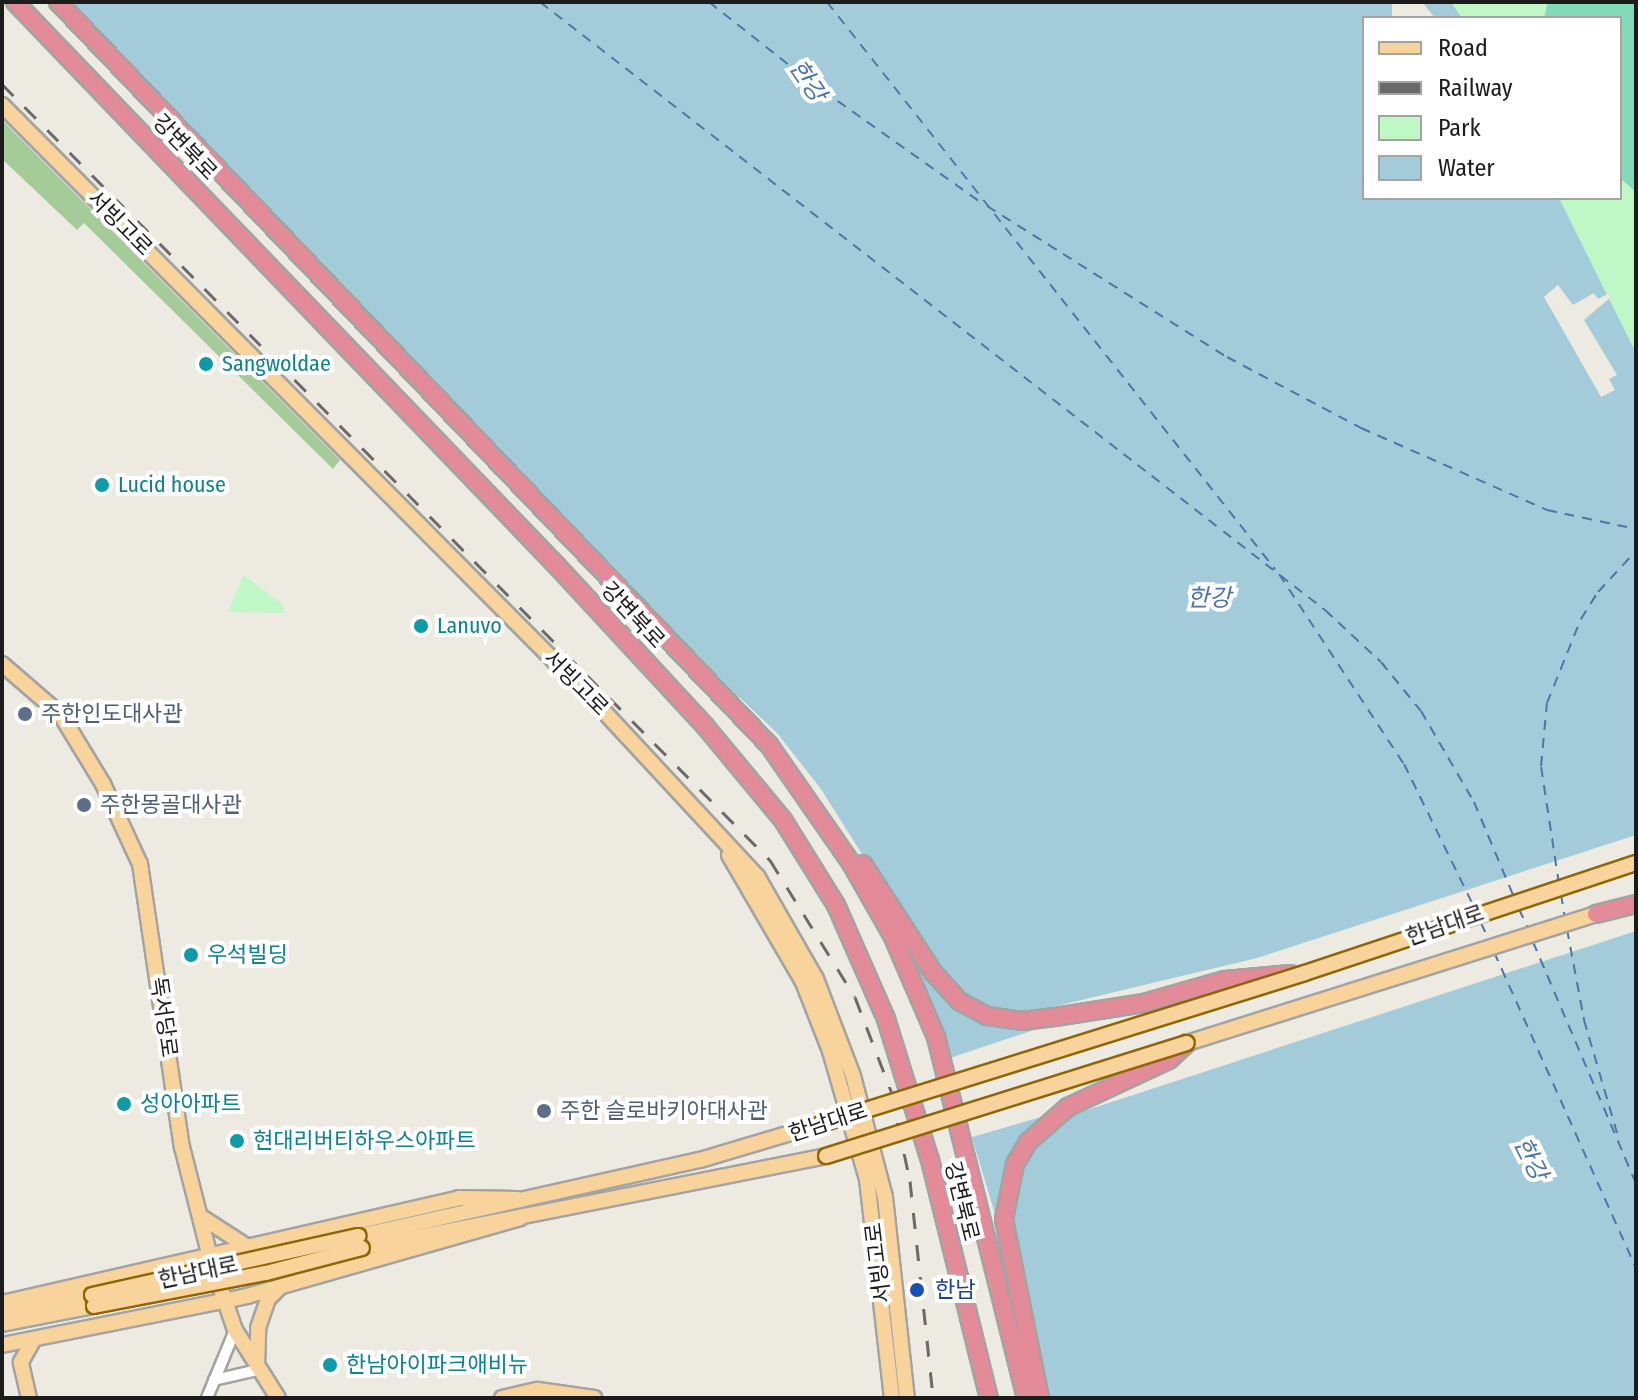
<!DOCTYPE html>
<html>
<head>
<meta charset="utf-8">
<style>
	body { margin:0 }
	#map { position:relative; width:1638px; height:1400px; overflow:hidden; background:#edeae2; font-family:"Fira Sans Condensed","Noto Sans KR",sans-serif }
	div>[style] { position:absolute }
	.forest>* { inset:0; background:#a5cb98 }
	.park>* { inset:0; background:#bff7c6 }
	.pitch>* { inset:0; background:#82dabb }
	.water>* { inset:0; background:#a3cbda }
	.pier>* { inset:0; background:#edeae2 }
	.ferry>* { height:2px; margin-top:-1px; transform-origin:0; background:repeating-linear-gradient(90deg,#4c76a7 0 10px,transparent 0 18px) }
	.roads { filter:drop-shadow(2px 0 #a3a3a3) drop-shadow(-2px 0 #a3a3a3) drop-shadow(0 2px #a3a3a3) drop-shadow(0 -2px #a3a3a3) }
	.minor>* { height:10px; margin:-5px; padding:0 5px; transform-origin:5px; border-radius:5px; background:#fff }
	.major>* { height:14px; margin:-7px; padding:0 7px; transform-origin:7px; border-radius:7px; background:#f8d49c }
	.highway>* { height:16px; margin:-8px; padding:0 8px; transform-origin:8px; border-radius:8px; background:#e38b98 }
	.rail>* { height:3px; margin-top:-1.5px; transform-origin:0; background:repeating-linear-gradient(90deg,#6a6a6a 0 16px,transparent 0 32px) }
	.bridges { filter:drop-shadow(2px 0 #8f6605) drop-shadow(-2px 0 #8f6605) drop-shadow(0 2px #8f6605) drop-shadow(0 -2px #8f6605) }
	.major-bridge>* { height:14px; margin:-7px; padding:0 7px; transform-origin:7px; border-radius:7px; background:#f8d49c }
	.dots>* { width:22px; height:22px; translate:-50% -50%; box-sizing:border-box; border:4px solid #fff; border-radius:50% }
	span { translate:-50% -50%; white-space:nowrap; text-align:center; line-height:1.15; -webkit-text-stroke:8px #fff; paint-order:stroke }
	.street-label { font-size:22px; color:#1c1c1c }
	.culture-label { font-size:22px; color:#0d838f }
	.left { translate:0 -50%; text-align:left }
	.service-label { font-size:22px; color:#4e5e75 }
	.transit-label { font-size:22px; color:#164399 }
	.water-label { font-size:24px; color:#4c76a7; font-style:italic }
	.frame { position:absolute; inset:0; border:4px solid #1c1c1c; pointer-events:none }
	.legend { position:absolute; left:1362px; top:16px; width:260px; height:184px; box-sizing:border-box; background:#fff; border:2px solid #a4a4a4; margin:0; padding:10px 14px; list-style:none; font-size:24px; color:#1c1c1c }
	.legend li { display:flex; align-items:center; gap:16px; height:40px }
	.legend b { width:40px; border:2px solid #a4a4a4 }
</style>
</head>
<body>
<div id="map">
	<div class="forest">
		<div style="clip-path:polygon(2px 120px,340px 460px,333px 469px,84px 223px,77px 230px,2px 159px)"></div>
	</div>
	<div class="park">
		<div style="clip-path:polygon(1451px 2px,1636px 2px,1636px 353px,1559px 198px,1620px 198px,1620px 18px,1462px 18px)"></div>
		<div style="clip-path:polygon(244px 575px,282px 604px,285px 613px,228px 612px)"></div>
	</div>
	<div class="pitch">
		<div style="clip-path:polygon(1548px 2px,1636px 2px,1636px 192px,1620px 178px,1620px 18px,1544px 18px)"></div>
	</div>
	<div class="water">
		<div style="clip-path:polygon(63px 2px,1451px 2px,1462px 18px,1364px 18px,1364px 198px,1559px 198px,1636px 353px,1636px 1398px,1040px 1398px,995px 1214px,949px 1061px,877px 878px,821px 789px,777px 733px,674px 635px)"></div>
	</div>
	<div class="pier">
		<div style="clip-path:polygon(1392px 2px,1422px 2px,1435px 18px,1392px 18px)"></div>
		<div style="clip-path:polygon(1558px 285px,1573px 305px,1594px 293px,1598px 299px,1608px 294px,1610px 298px,1584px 320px,1617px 375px,1609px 379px,1615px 390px,1601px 397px,1544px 297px)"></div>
		<div style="clip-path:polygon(1636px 835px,1636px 931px,1084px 1111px,1082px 1105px,969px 1138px,944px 1060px,1049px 1025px,1048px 1008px,1257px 958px)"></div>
	</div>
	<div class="ferry">
		<div style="left:540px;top:2px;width:993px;rotate:37.76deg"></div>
		<div style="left:1325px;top:610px;width:76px;rotate:42.9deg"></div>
		<div style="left:1381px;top:662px;width:63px;rotate:50.8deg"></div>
		<div style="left:1421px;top:711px;width:105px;rotate:59.8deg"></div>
		<div style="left:1474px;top:802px;width:101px;rotate:67.2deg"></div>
		<div style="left:709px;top:2px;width:126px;rotate:38.2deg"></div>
		<div style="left:808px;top:80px;width:213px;rotate:35.3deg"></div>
		<div style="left:827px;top:2px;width:723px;rotate:51.69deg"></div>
		<div style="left:987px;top:206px;width:284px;rotate:32.2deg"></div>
		<div style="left:1227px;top:357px;width:152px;rotate:27.9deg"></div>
		<div style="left:1361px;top:428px;width:203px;rotate:23.8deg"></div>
		<div style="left:1547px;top:510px;width:91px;rotate:12.1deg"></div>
		<div style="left:1279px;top:574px;width:227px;rotate:56.7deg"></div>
		<div style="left:1404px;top:764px;width:161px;rotate:63.9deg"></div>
		<div style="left:1559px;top:884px;width:119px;rotate:-98.7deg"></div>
		<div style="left:1541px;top:766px;width:63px;rotate:-84.6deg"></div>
		<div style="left:1547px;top:703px;width:91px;rotate:-68deg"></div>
		<div style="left:1581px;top:619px;width:32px;rotate:-58deg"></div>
		<div style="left:1598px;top:592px;width:56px;rotate:-47.2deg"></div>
		<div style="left:1561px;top:894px;width:25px;rotate:81deg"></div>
		<div style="left:1519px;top:909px;width:21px;rotate:65deg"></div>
		<div style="left:1481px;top:923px;width:21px;rotate:65deg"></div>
		<div style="left:1567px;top:929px;width:93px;rotate:79.4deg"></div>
		<div style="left:1584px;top:1020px;width:125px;rotate:73.7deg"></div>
		<div style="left:1533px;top:942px;width:263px;rotate:66.9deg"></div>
		<div style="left:1494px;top:952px;width:346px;rotate:65.8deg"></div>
	</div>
	<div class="roads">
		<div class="minor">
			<div style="left:214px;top:1380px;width:44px;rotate:-13.1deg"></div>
			<div style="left:207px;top:1398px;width:74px;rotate:-67.6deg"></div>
		</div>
		<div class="major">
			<div style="left:2px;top:105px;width:844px;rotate:45.19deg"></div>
			<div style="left:597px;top:704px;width:235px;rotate:47.1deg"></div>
			<div style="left:757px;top:876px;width:119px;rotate:60.2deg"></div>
			<div style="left:816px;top:979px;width:104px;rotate:69.1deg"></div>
			<div style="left:853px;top:1076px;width:125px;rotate:75.2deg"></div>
			<div style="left:885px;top:1197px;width:202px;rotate:83.8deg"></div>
			<div style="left:2px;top:664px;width:78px;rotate:40.8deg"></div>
			<div style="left:61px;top:715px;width:81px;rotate:58.7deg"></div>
			<div style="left:103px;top:784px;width:88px;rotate:65.2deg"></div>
			<div style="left:140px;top:864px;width:286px;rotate:81.6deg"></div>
			<div style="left:182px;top:1147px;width:114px;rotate:75.7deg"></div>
			<div style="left:210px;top:1257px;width:77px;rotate:71.1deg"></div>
			<div style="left:235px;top:1330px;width:80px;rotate:57.7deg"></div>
			<div style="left:729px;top:855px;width:147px;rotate:59.8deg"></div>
			<div style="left:803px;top:982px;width:74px;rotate:68.6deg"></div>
			<div style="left:830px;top:1051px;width:133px;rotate:73.9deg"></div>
			<div style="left:867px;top:1179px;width:220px;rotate:83.5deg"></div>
			<div style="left:1187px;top:1043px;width:439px;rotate:-17.5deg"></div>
			<div style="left:200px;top:1216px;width:59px;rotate:33.1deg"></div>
			<div style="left:359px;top:1236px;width:349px;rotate:-12.6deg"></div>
			<div style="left:700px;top:1160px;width:126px;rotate:-16.6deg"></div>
			<div style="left:362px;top:1248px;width:473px;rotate:-11.2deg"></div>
			<div style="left:2px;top:1303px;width:469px;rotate:-12.9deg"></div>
			<div style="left:459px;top:1198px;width:58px;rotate:1deg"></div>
			<div style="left:2px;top:1313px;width:92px;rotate:-11.3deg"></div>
			<div style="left:2px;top:1324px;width:94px;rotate:-11.1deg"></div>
			<div style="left:2px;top:1345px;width:250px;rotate:-11.3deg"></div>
			<div style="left:247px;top:1296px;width:284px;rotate:-15.9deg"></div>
			<div style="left:257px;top:1366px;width:38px;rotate:-88deg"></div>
			<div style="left:258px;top:1328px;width:31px;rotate:-71deg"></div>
			<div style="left:268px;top:1299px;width:14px;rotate:-45deg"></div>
			<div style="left:29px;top:1398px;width:37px;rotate:-103deg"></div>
			<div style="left:21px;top:1362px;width:25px;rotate:-61deg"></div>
			<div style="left:502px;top:1398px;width:37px;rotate:-13deg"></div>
			<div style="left:538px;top:1390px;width:57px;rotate:8.1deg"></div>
		</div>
		<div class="highway">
			<div style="left:15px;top:2px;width:782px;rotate:46.14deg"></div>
			<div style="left:557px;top:566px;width:218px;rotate:47.2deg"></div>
			<div style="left:705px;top:726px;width:122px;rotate:50.3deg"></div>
			<div style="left:783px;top:820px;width:100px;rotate:58.1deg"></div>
			<div style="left:836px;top:905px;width:124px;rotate:66.3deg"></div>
			<div style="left:886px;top:1019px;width:148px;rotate:72.7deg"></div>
			<div style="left:930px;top:1160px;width:245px;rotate:76.1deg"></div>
			<div style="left:58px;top:2px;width:1028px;rotate:46.26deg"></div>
			<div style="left:769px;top:745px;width:144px;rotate:55.2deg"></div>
			<div style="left:851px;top:863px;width:85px;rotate:60.4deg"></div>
			<div style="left:893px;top:937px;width:109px;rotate:66.7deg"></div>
			<div style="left:936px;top:1037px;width:372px;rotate:76deg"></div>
			<div style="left:863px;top:864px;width:129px;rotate:57.1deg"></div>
			<div style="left:933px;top:972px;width:39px;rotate:48deg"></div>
			<div style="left:959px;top:1001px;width:32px;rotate:28deg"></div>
			<div style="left:987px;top:1016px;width:35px;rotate:8deg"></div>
			<div style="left:1022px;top:1021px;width:39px;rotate:-7deg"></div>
			<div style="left:1061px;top:1016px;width:84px;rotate:-8.9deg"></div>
			<div style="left:1144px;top:1003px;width:84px;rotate:-15.9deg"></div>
			<div style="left:1225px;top:980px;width:66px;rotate:-5.2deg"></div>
			<div style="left:1596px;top:914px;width:41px;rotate:-14deg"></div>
			<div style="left:1040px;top:1398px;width:183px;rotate:-101.4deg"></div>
			<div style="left:1004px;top:1219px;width:56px;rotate:-78.7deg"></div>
			<div style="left:1015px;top:1164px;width:26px;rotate:-59deg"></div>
			<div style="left:1028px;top:1142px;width:53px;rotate:-41.2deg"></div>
			<div style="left:1068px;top:1107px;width:111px;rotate:-25deg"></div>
			<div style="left:1169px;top:1060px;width:25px;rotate:-43deg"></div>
		</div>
	</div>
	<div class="rail">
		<div style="left:2px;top:84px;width:1092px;rotate:45.3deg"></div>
		<div style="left:770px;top:860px;width:161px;rotate:58.2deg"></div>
		<div style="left:855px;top:997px;width:101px;rotate:69deg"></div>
		<div style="left:891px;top:1091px;width:92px;rotate:78.1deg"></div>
		<div style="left:910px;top:1181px;width:218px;rotate:83.9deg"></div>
	</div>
	<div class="bridges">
		<div class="major-bridge">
			<div style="left:821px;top:1124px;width:507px;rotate:-17.33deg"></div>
			<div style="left:1305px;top:973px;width:349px;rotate:-18.4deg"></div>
			<div style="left:826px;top:1156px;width:378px;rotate:-17.4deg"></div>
			<div style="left:92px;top:1295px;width:273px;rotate:-12.5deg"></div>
			<div style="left:94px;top:1306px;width:175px;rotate:-10.9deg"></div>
			<div style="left:266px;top:1273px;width:99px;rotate:-14.6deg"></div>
		</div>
	</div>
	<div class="dots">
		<div style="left:206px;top:364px;background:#0f9aa8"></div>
		<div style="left:102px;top:485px;background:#0f9aa8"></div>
		<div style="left:421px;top:626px;background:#0f9aa8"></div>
		<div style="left:25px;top:714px;background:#5c6f8a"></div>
		<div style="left:84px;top:805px;background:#5c6f8a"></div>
		<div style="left:191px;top:955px;background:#0f9aa8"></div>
		<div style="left:124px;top:1104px;background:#0f9aa8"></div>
		<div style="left:544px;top:1111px;background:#5c6f8a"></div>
		<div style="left:237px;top:1141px;background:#0f9aa8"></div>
		<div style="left:917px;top:1290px;background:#1a4fb4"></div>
		<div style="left:330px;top:1365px;background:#0f9aa8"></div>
	</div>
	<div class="street-label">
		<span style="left:185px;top:147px;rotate:46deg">강변북로</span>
		<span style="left:120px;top:223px;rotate:45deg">서빙고로</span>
		<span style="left:633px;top:615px;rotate:47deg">강변북로</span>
		<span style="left:576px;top:683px;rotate:45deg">서빙고로</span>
		<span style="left:1445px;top:925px;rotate:-19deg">한남대로</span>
		<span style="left:164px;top:1017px;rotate:82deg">독서당로</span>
		<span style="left:828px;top:1122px;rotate:-18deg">한남대로</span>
		<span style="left:962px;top:1201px;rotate:76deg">강변북로</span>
		<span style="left:878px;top:1263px;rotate:-97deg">서빙고로</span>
		<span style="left:198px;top:1272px;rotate:-12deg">한남대로</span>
	</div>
	<div class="culture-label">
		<span class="left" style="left:222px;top:364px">Sangwoldae</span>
		<span class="left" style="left:118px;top:485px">Lucid house</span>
		<span class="left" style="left:437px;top:626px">Lanuvo</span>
		<span class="left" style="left:207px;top:955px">우석빌딩</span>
		<span class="left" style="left:140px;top:1104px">성아아파트</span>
		<span class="left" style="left:253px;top:1141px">현대리버티하우스아파트</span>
		<span class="left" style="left:346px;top:1365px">한남아이파크애비뉴</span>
	</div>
	<div class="service-label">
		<span class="left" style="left:41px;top:714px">주한인도대사관</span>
		<span class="left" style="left:100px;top:805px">주한몽골대사관</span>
		<span class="left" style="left:560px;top:1111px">주한 슬로바키아대사관</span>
	</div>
	<div class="transit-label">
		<span class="left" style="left:935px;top:1290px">한남</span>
	</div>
	<div class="water-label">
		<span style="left:807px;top:81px;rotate:56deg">한강</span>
		<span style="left:1209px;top:599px">한강</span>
		<span style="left:1530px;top:1159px;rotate:63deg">한강</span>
	</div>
	<div class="frame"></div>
	<ul class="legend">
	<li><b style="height:10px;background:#f8d49c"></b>Road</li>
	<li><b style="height:10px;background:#6a6a6a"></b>Railway</li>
	<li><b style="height:22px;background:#bff7c6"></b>Park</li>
	<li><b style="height:22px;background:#a3cbda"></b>Water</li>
	</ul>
</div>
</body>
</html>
